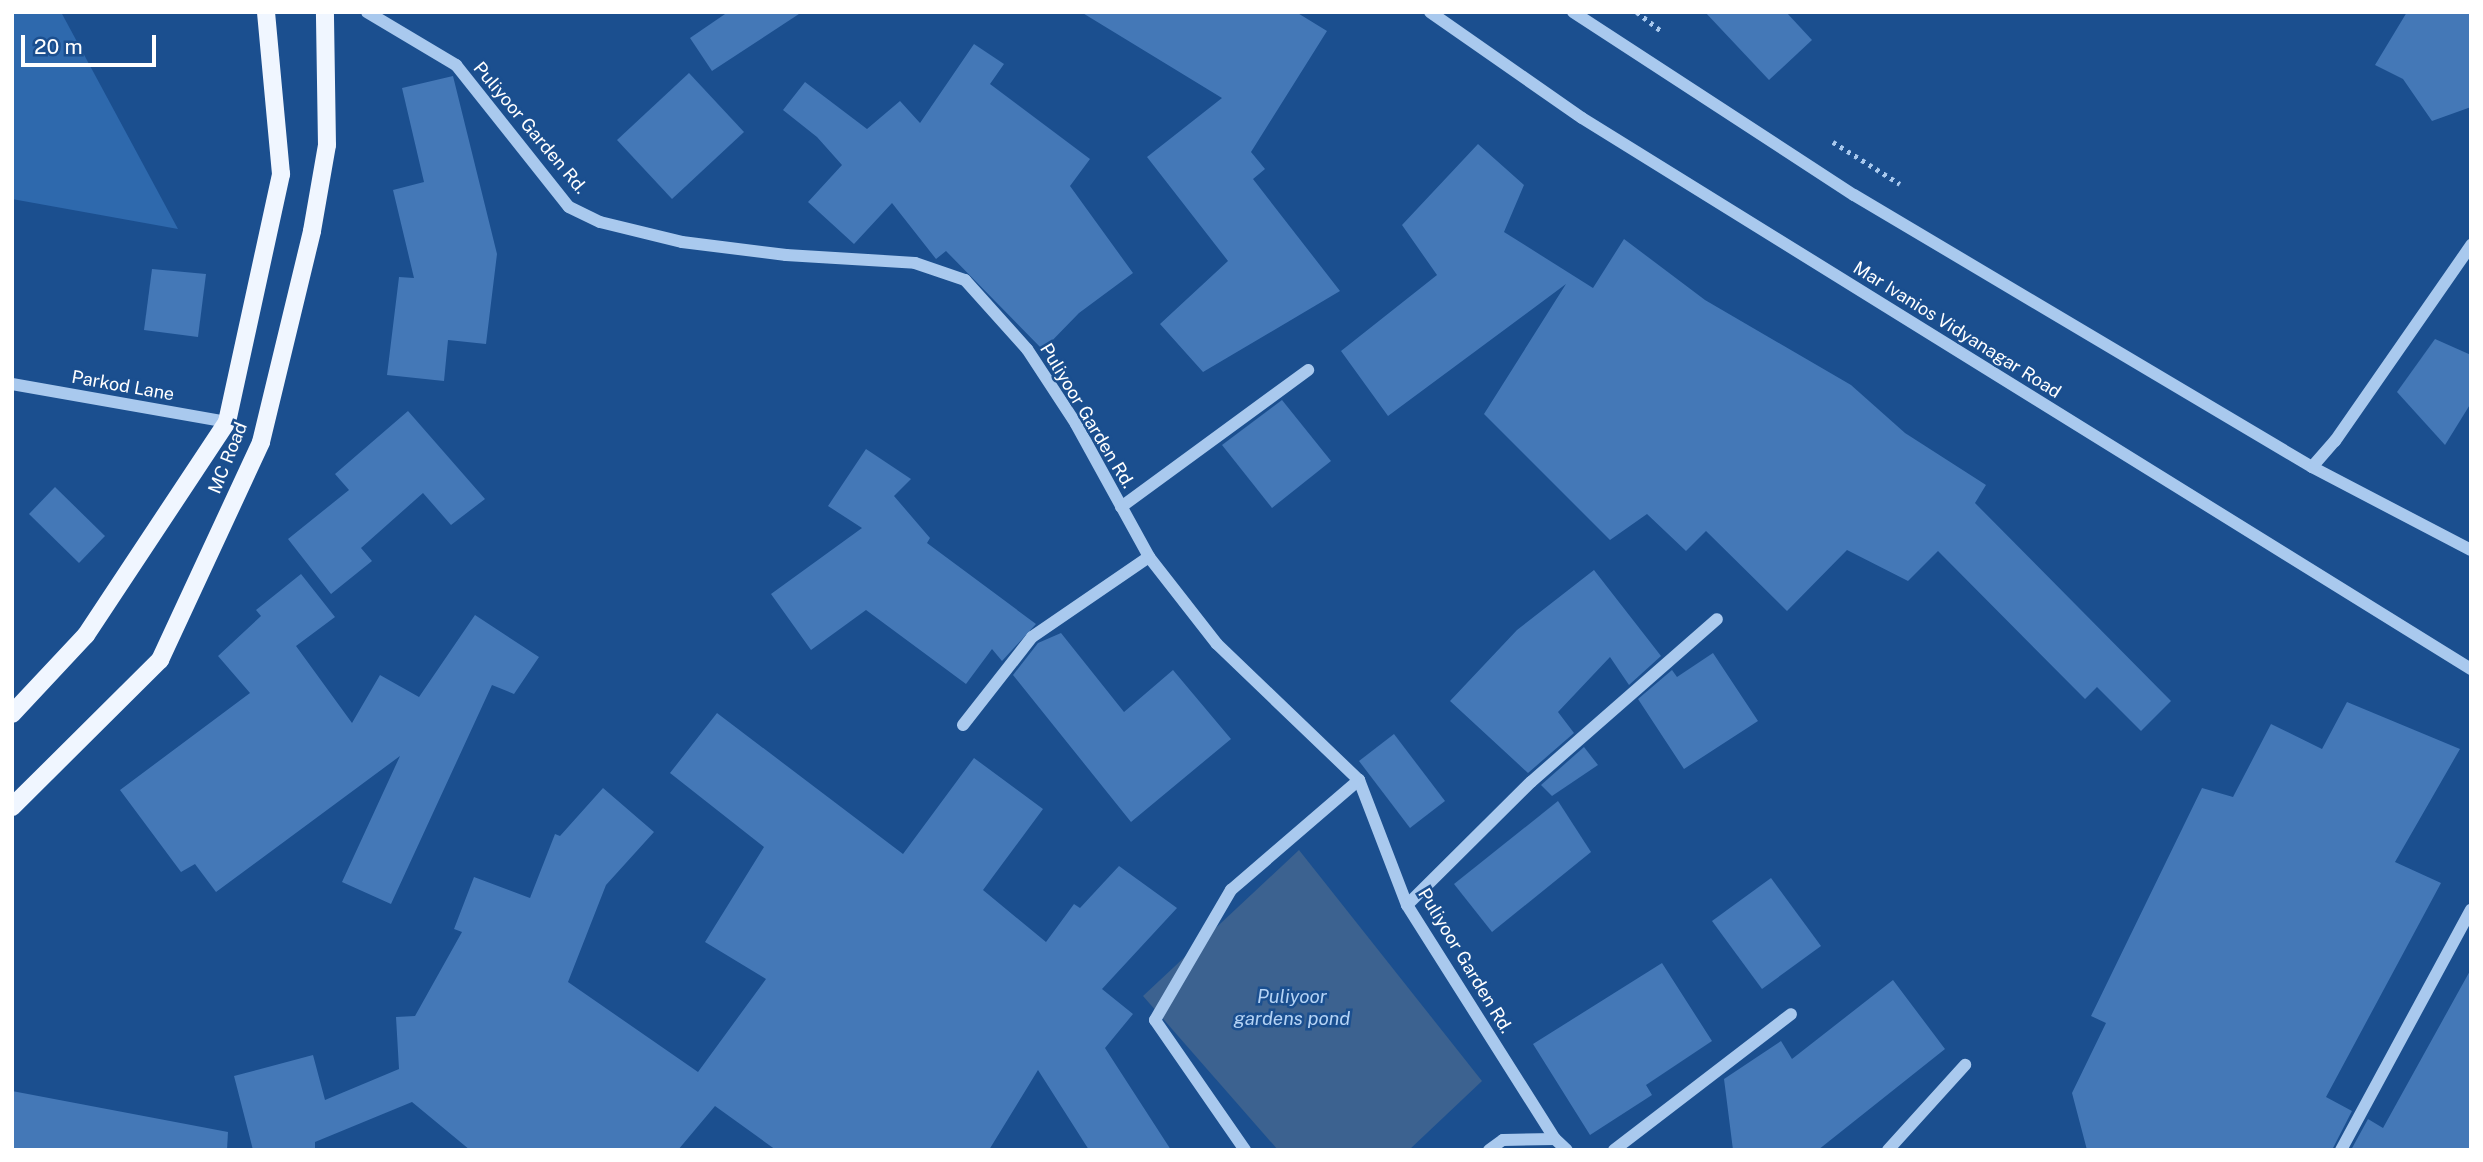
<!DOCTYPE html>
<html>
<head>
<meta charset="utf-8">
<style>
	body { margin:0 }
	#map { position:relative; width:2483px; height:1162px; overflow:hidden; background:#1b4f8f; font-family:"Public Sans",sans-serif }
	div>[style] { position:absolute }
	.green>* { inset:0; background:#2e69ad }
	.water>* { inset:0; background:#3c6290 }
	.building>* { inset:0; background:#4478b7 }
	.path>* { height:4.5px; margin-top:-2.25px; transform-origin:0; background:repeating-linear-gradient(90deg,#a9c9ee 0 3.5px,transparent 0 8.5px) }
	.minor>* { height:12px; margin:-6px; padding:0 6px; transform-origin:6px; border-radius:6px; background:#a9c9ee }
	.major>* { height:18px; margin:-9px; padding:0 9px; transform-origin:9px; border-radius:9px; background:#f0f6ff }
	span { translate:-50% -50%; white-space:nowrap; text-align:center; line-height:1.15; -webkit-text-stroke:5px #1b4f8f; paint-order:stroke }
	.street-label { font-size:18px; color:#fff }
	.water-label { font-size:19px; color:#b5d3f5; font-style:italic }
	.frame { position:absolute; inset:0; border:14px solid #fff; pointer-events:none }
	.scale { position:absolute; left:21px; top:35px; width:135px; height:32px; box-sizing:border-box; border:4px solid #fff; border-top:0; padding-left:9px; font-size:21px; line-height:24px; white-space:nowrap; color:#fff; -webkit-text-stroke:5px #1b4f8f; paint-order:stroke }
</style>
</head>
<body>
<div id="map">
	<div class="green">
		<div style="clip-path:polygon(12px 12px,61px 12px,178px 229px,12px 199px)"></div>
	</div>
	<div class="water">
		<div style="clip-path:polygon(1299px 850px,1482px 1081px,1409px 1150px,1278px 1150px,1143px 996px)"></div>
	</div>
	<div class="building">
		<div style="clip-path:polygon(728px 12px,802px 12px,712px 71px,690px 38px)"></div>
		<div style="clip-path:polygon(1081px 12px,1296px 12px,1327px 31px,1251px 152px,1265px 169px,1253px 179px,1340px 291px,1203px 372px,1160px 324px,1228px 261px,1147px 157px,1222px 98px)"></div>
		<div style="clip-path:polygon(1705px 12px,1786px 12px,1812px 40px,1769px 80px)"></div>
		<div style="clip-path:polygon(2407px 12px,2471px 12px,2471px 107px,2432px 121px,2403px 79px,2375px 65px)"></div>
		<div style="clip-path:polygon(974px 44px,1004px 64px,990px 84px,1090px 159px,1070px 186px,1133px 273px,1079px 313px,1043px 350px,946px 251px,936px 259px,892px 203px,854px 244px,808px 202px,842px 165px,817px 137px,783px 110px,805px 82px,867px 129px,900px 101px,920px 123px)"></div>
		<div style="clip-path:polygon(689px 73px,744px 132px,672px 199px,617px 140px)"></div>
		<div style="clip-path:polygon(453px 76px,497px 254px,486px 344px,448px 340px,444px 381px,387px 375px,399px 277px,414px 278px,393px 190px,424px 182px,402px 88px)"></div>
		<div style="clip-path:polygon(1478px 144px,1524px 185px,1504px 232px,1593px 288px,1624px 239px,1705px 300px,1851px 385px,1905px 433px,1986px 485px,1975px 503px,2171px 701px,2141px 731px,2097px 687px,2085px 699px,1938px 551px,1908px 581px,1847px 550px,1787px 611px,1706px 531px,1686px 551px,1647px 514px,1610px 540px,1484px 414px,1566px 284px,1388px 416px,1341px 351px,1437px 275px,1402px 225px)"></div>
		<div style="clip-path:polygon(152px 269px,206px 274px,198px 337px,144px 330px)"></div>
		<div style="clip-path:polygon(2435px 339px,2471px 355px,2471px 403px,2445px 445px,2397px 392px)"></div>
		<div style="clip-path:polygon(1282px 400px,1331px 461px,1272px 508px,1222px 445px)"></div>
		<div style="clip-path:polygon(408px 411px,485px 499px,451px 525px,423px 493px,361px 548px,372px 561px,331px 594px,288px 539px,349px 490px,335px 474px)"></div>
		<div style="clip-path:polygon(866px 449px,911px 479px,894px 496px,930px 538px,927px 543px,1036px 624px,1002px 661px,992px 649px,966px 684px,866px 610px,811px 650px,771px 594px,862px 528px,828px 506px)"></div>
		<div style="clip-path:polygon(55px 487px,105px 536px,79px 563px,29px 514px)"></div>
		<div style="clip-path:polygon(1594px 570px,1661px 656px,1629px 685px,1610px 657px,1558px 712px,1574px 733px,1528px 773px,1450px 701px,1517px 630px)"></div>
		<div style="clip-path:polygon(301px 574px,335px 617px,296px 646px,352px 723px,380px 675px,419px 697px,475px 615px,539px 657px,514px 694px,492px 685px,391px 904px,342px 882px,400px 756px,216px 892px,195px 864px,181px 872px,120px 790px,250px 693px,218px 656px,261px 616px,256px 610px)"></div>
		<div style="clip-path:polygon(1061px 633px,1124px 712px,1173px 670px,1231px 739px,1131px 822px,1013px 675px,1038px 643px)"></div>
		<div style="clip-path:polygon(1713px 653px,1758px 721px,1684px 769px,1638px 699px,1672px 670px,1677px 677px)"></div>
		<div style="clip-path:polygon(2347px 702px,2460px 749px,2395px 862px,2441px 883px,2326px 1097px,2352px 1111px,2332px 1150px,2087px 1150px,2072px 1093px,2106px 1023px,2091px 1016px,2202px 788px,2233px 797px,2271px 724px,2322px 749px)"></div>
		<div style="clip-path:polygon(717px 713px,903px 854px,974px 758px,1043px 809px,983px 890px,1046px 942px,1074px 904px,1080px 908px,1119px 866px,1177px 908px,1102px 989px,1133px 1014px,1105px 1048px,1171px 1150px,1089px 1150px,1038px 1070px,989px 1150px,776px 1150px,715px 1106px,678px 1150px,470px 1150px,412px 1102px,315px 1142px,315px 1150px,253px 1150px,234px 1076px,313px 1055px,325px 1100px,399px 1069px,396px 1017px,415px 1016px,462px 932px,454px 929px,474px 877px,530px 898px,555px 834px,560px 836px,603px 788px,654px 832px,606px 885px,568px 982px,698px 1072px,766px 979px,705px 942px,764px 847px,670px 773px)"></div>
		<div style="clip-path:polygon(1394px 734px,1445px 801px,1410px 828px,1359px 761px)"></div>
		<div style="clip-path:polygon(1584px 747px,1598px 765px,1552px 796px,1541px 785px)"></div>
		<div style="clip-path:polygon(1558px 801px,1591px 852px,1492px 932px,1454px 884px)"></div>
		<div style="clip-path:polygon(1771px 878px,1821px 946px,1762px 989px,1712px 921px)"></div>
		<div style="clip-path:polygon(1662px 963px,1712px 1041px,1646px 1085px,1652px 1095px,1590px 1135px,1533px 1044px)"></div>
		<div style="clip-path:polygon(2471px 969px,2471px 1150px,2351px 1150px,2368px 1119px,2383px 1128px)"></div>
		<div style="clip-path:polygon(1893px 980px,1945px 1049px,1818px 1150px,1733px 1150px,1724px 1079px,1781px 1041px,1792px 1059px)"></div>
		<div style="clip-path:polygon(12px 1091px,228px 1132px,227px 1150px,12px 1150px)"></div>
	</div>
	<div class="path">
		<div style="left:1637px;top:12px;width:31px;rotate:38deg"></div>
		<div style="left:1833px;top:142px;width:79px;rotate:32.1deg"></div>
	</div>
	<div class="minor">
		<div style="left:367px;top:12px;width:104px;rotate:30.8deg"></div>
		<div style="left:456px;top:65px;width:181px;rotate:51.5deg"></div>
		<div style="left:569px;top:207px;width:34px;rotate:26deg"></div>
		<div style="left:600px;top:222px;width:84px;rotate:13.7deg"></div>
		<div style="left:682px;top:242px;width:105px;rotate:7.1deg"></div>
		<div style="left:786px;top:255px;width:129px;rotate:3.5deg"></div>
		<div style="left:915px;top:263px;width:53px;rotate:18.8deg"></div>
		<div style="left:965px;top:280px;width:93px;rotate:48.1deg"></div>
		<div style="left:1027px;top:349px;width:90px;rotate:56.8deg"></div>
		<div style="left:1076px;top:424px;width:152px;rotate:61.2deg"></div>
		<div style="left:1149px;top:557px;width:110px;rotate:52deg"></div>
		<div style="left:1217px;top:644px;width:197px;rotate:43.8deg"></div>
		<div style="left:1359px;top:780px;width:134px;rotate:69deg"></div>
		<div style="left:1407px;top:905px;width:277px;rotate:57.7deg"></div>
		<div style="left:1555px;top:1139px;width:16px;rotate:43deg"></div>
		<div style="left:1430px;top:12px;width:185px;rotate:34.9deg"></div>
		<div style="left:1582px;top:118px;width:1046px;rotate:31.79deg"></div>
		<div style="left:1573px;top:12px;width:335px;rotate:33.1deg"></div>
		<div style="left:1854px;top:195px;width:533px;rotate:30.71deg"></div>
		<div style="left:2312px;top:467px;width:179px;rotate:27.6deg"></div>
		<div style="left:12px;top:384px;width:218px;rotate:10deg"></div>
		<div style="left:2312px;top:467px;width:35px;rotate:-49deg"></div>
		<div style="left:2335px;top:441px;width:239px;rotate:-55.2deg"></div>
		<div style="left:1121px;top:507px;width:232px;rotate:-36.2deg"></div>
		<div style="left:963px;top:725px;width:112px;rotate:-51.9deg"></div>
		<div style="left:1032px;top:637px;width:142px;rotate:-34.4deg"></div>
		<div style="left:1407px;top:905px;width:175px;rotate:-44.8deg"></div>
		<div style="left:1531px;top:782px;width:247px;rotate:-41.2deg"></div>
		<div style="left:1245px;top:1150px;width:158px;rotate:-124.7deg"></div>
		<div style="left:1155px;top:1020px;width:151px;rotate:-59.7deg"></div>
		<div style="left:1231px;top:890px;width:169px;rotate:-40.7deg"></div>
		<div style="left:1489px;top:1150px;width:17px;rotate:-36deg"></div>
		<div style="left:1503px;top:1140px;width:52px;rotate:-1.1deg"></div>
		<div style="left:1614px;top:1150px;width:223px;rotate:-37.5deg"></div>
		<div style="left:1888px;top:1150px;width:115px;rotate:-47.8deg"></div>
		<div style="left:2341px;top:1150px;width:273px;rotate:-61.6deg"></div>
	</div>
	<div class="major">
		<div style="left:12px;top:714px;width:108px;rotate:-46.9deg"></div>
		<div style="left:86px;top:635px;width:255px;rotate:-56.5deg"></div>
		<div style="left:227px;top:422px;width:254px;rotate:-77.7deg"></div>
		<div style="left:281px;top:174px;width:163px;rotate:-95.3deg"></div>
		<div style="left:12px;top:807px;width:209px;rotate:-44.8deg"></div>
		<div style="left:160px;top:660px;width:240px;rotate:-65.1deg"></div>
		<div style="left:261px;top:442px;width:217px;rotate:-76.4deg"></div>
		<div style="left:312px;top:231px;width:87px;rotate:-80.1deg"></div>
		<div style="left:327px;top:145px;width:133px;rotate:-90.9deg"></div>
	</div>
	<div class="street-label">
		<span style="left:530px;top:128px;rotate:50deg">Puliyoor Garden Rd.</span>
		<span style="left:1957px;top:330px;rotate:32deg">Mar Ivanios Vidyanagar Road</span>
		<span style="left:123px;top:386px;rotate:10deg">Parkod Lane</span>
		<span style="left:1087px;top:416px;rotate:59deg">Puliyoor Garden Rd.</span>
		<span style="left:228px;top:458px;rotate:-68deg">MC Road</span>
		<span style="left:1465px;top:961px;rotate:59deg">Puliyoor Garden Rd.</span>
	</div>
	<div class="water-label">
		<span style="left:1292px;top:1008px">Puliyoor<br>gardens pond</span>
	</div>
	<div class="frame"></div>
	<div class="scale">20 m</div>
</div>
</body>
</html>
